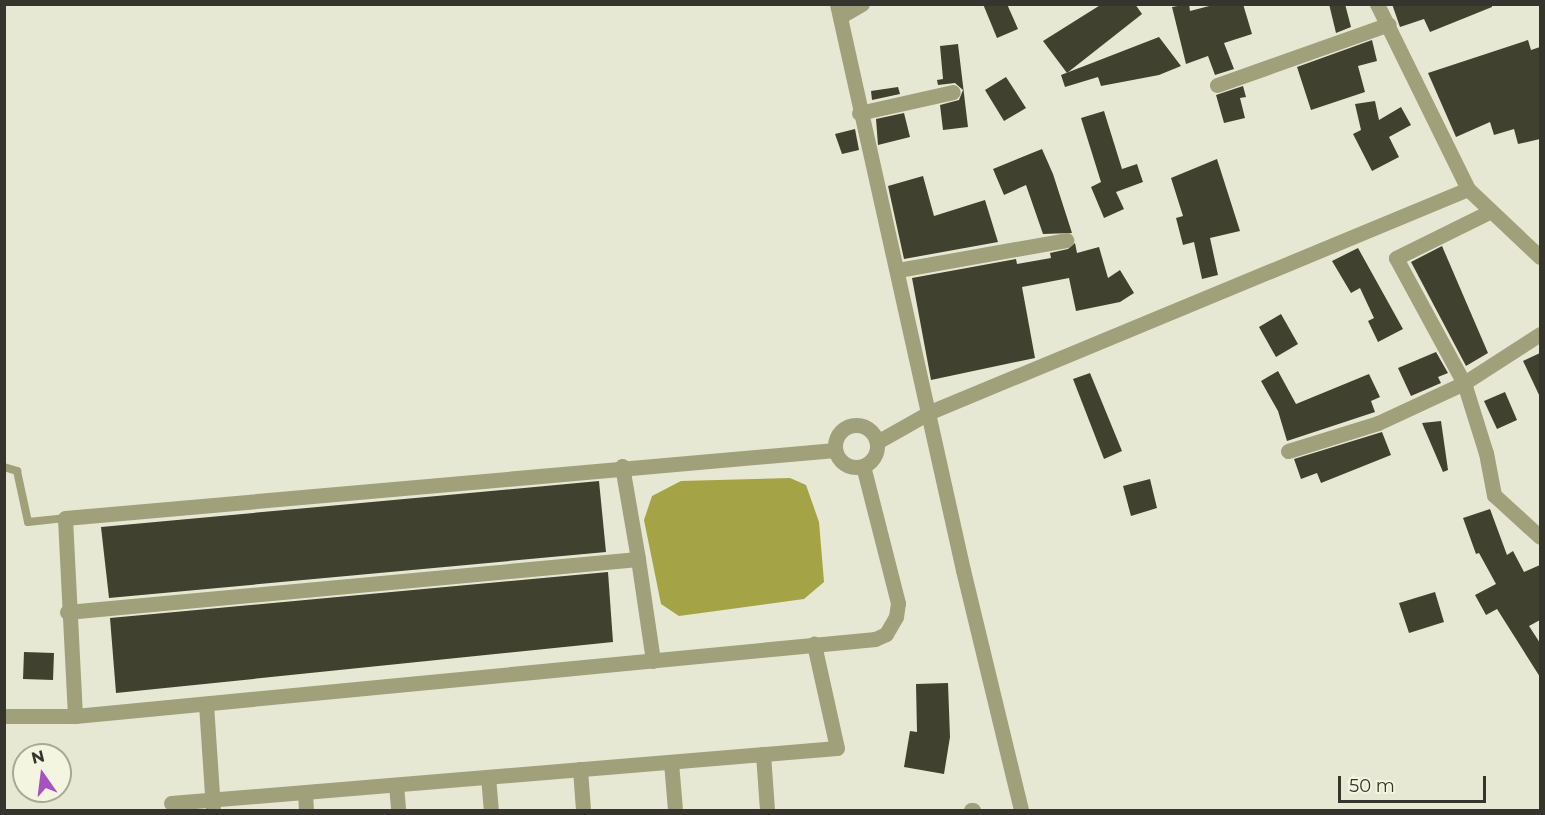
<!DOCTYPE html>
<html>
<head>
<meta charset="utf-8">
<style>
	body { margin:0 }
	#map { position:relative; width:1545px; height:815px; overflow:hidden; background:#e7e8d3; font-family:Montserrat,sans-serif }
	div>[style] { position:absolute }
	.water>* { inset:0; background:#a4a345 }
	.building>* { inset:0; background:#414130 }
	.service>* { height:8px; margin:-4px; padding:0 4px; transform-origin:4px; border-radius:4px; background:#a0a07b }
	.minor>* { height:15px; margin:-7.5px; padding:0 7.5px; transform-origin:7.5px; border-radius:7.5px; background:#a0a07b }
	.minor>.ring { margin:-7.5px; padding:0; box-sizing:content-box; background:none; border:15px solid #a0a07b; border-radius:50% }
	span { translate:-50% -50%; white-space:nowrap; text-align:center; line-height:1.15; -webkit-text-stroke:6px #f4f5e0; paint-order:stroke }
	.frame { position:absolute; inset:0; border:6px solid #35352d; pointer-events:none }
	.north { position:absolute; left:12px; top:743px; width:60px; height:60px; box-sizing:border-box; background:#f4f5e0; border:2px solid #a8a898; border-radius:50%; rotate:346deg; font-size:16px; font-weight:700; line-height:24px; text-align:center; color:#35352d }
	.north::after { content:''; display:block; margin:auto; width:21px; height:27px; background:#a852c0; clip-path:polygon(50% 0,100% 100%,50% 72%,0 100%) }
	.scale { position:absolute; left:1338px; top:776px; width:148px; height:27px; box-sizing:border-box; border:3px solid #35352d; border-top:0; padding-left:8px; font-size:18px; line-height:21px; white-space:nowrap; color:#35352d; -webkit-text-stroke:4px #f4f5e0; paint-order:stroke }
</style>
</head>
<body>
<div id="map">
	<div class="water">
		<div style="clip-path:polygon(790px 478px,806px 485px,819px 522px,824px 582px,804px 599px,679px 616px,661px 604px,644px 520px,652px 496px,681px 481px)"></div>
	</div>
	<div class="building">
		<div style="clip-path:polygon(983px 4px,1007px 4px,1018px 29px,997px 38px)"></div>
		<div style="clip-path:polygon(1102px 4px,1135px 4px,1142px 14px,1067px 73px,1043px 41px)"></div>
		<div style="clip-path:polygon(1189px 4px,1190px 11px,1217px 4px,1243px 4px,1252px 34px,1224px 43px,1234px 69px,1215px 75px,1208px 56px,1186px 64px,1172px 7px)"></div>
		<div style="clip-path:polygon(1329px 4px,1345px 4px,1351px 27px,1336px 33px)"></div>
		<div style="clip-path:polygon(1392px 4px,1492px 4px,1492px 7px,1430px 32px,1424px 19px,1400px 27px)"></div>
		<div style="clip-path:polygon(1159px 37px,1181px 66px,1159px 75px,1101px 86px,1098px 77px,1065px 87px,1061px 75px)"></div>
		<div style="clip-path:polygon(1372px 40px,1377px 61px,1358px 66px,1365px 92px,1311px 110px,1297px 67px)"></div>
		<div style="clip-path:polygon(1528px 40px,1531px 50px,1540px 47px,1540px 139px,1518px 144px,1514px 129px,1494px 135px,1490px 122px,1456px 137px,1428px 73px)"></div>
		<div style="clip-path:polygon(958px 44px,968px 127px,943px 130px,940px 105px,959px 100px,963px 90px,955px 83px,938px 85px,937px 80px,943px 79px,940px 46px)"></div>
		<div style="clip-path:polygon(1006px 77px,1026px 108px,1004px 121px,985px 90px)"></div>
		<div style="clip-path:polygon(1243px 86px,1246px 97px,1240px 98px,1245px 118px,1224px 123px,1216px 95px)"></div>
		<div style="clip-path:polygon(898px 87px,900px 94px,872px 100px,871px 91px)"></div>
		<div style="clip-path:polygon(1375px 101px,1379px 120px,1401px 107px,1411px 125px,1389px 137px,1399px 157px,1372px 171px,1353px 134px,1361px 130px,1355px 104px)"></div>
		<div style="clip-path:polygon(1104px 111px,1122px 169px,1137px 164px,1143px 182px,1116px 192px,1124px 209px,1104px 218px,1091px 187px,1101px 182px,1081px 118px)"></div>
		<div style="clip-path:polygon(904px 113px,910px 137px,878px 145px,876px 119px)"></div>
		<div style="clip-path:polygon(855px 129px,859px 150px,842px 154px,835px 134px)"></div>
		<div style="clip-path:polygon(1042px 149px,1053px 174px,1072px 233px,1043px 234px,1026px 185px,1004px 195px,993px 169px)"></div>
		<div style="clip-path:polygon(1217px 159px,1240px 231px,1210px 238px,1218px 275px,1202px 279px,1194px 242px,1183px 245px,1176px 218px,1183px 216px,1171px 178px)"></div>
		<div style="clip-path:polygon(923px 176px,934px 216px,985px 200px,998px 242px,904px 259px,888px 186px)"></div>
		<div style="clip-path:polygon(1075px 243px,1077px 253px,1099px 247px,1108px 278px,1120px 270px,1134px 293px,1120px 302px,1076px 311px,1069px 278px,1022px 287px,1035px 358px,931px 380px,912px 278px,1016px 259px,1017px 264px,1051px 258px,1050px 253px,1068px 249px)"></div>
		<div style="clip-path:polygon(1442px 246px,1488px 353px,1466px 366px,1411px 262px)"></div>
		<div style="clip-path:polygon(1358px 248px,1403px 329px,1378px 342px,1368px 321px,1374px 318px,1360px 288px,1351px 293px,1332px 261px)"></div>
		<div style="clip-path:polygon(1281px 314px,1298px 344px,1276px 357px,1259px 327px)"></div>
		<div style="clip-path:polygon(1436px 352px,1448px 373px,1438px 377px,1441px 383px,1411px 396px,1398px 368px)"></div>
		<div style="clip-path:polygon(1540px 353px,1540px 397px,1523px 361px)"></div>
		<div style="clip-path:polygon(1278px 371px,1296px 404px,1369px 374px,1380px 397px,1371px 401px,1375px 412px,1287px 441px,1278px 411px,1261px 381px)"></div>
		<div style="clip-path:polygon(1090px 373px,1122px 451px,1104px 459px,1073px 379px)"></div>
		<div style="clip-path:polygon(1505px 392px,1517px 420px,1497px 429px,1484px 401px)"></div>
		<div style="clip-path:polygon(1441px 421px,1448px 470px,1443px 472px,1422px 423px)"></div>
		<div style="clip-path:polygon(1382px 432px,1391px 455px,1321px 483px,1317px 473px,1301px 479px,1294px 459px)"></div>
		<div style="clip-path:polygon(1150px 479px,1157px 508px,1131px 516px,1123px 486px)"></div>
		<div style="clip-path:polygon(599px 481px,606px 552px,109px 598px,101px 527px)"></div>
		<div style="clip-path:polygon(1490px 509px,1507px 555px,1513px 551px,1524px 572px,1540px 565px,1540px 620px,1529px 626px,1540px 643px,1540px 677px,1497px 609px,1486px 615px,1475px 595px,1496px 584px,1479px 553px,1476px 554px,1463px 518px)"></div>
		<div style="clip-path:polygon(608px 572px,613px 642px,116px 693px,110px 618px)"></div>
		<div style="clip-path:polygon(1435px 592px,1444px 622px,1409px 633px,1399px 603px)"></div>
		<div style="clip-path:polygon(24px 652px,54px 653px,53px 680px,23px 679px)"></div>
		<div style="clip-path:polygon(948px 683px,950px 737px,944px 774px,904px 767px,910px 731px,917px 732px,916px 684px)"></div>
	</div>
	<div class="service">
		<div style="left:4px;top:467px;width:14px;rotate:17deg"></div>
		<div style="left:17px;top:471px;width:52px;rotate:77.8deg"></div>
		<div style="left:28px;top:522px;width:37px;rotate:-6deg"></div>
	</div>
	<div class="minor">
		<div style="left:837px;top:4px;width:580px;rotate:77.45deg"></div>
		<div style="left:963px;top:570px;width:247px;rotate:76.4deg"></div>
		<div style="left:1377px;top:4px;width:206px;rotate:63.8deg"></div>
		<div style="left:1468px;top:189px;width:99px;rotate:43.4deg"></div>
		<div style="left:841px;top:16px;width:24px;rotate:-30deg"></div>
		<div style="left:1217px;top:85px;width:182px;rotate:-19.5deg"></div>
		<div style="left:859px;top:113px;width:96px;rotate:-12.6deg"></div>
		<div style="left:1491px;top:211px;width:106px;rotate:153.7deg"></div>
		<div style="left:1396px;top:258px;width:142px;rotate:61.5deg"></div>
		<div style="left:1464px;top:383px;width:73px;rotate:72.6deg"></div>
		<div style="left:1486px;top:453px;width:43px;rotate:79.2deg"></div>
		<div style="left:1494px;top:495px;width:62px;rotate:42.4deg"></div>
		<div style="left:898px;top:270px;width:171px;rotate:-10.1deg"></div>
		<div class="ring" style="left:835px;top:425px;width:27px;height:27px"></div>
		<div style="left:877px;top:442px;width:61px;rotate:-29.5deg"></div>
		<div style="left:930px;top:412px;width:582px;rotate:-22.51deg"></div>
		<div style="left:1288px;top:451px;width:94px;rotate:-17.3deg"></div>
		<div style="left:1378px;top:423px;width:95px;rotate:-24.9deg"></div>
		<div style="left:1464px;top:383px;width:90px;rotate:-32.8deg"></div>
		<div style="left:622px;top:466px;width:94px;rotate:80.2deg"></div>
		<div style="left:67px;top:612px;width:573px;rotate:-5.3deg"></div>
		<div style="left:638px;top:559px;width:103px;rotate:81.6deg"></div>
		<div style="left:206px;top:704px;width:105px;rotate:86.2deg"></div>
		<div style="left:4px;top:716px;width:71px"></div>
		<div style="left:75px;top:716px;width:804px;rotate:-5.5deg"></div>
		<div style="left:875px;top:639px;width:12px;rotate:-24deg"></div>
		<div style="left:886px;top:634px;width:20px;rotate:-60deg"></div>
		<div style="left:896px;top:617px;width:14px;rotate:-82deg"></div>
		<div style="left:898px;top:603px;width:141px;rotate:-104.3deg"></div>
		<div style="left:75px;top:716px;width:198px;rotate:-92.9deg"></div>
		<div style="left:65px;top:518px;width:773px;rotate:-5.05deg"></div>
		<div style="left:763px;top:754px;width:56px;rotate:85.9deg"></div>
		<div style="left:671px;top:762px;width:48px;rotate:85.2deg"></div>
		<div style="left:580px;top:769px;width:41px;rotate:85.8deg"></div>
		<div style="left:488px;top:777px;width:33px;rotate:85deg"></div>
		<div style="left:396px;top:785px;width:25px;rotate:85deg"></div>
		<div style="left:305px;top:792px;width:18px;rotate:87deg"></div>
		<div style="left:171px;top:803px;width:668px;rotate:-4.72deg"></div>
		<div style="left:837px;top:748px;width:107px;rotate:-102.5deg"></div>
		<div style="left:971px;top:810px;width:2px"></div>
	</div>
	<div class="frame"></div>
	<div class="north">N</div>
	<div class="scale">50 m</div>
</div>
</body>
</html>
